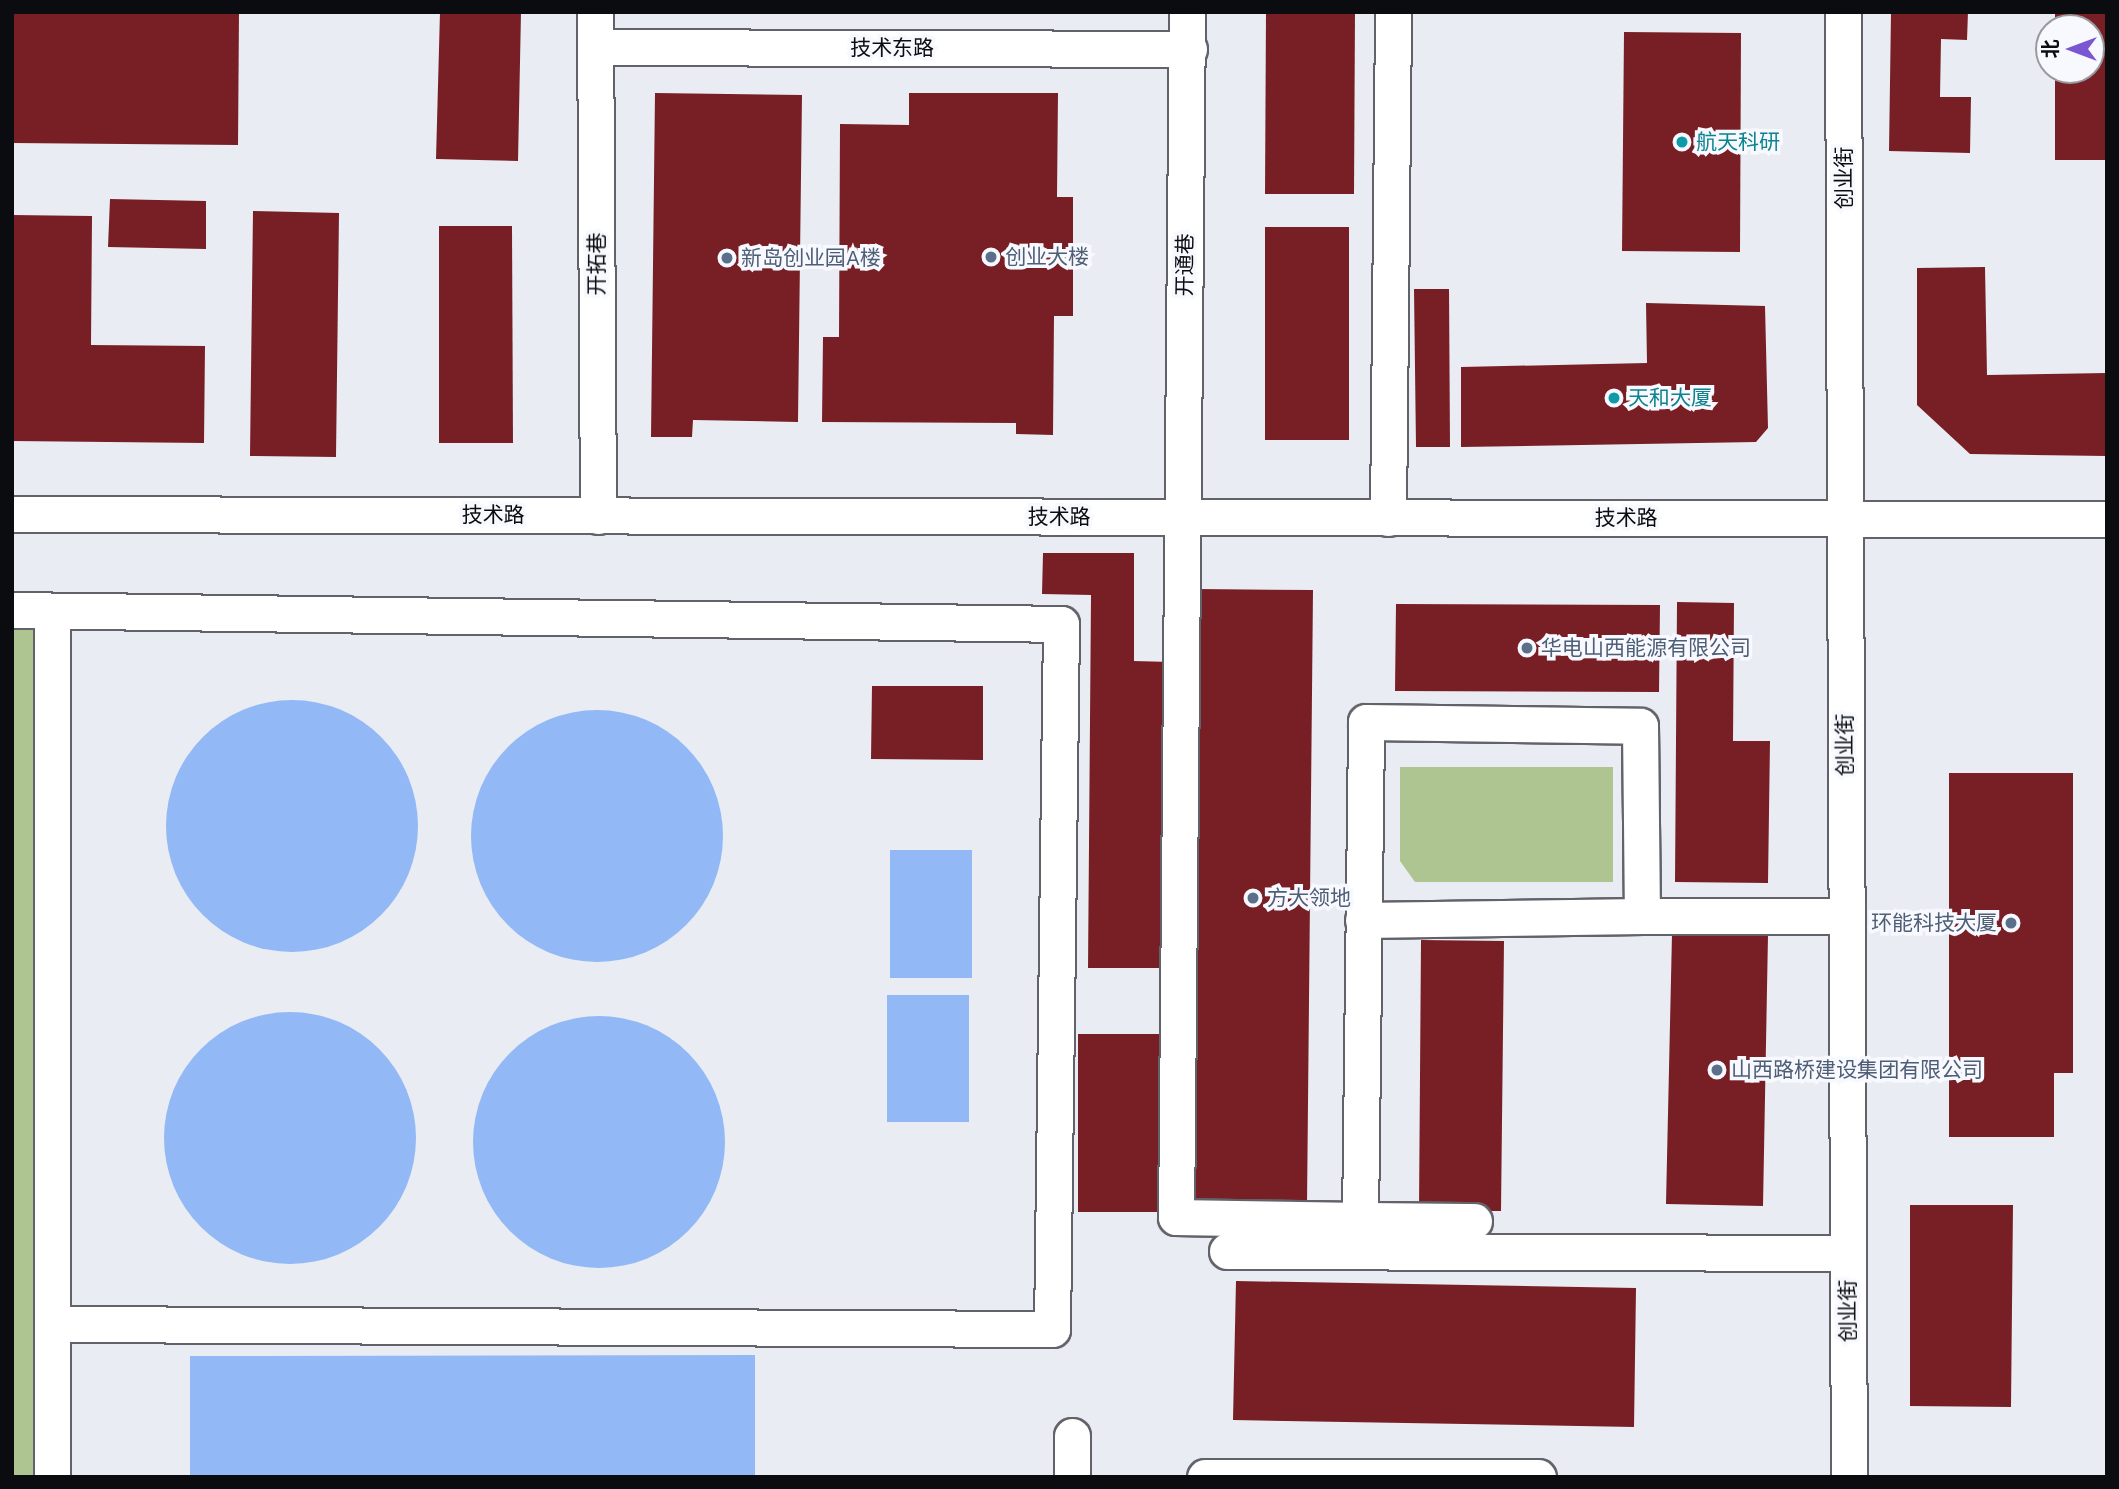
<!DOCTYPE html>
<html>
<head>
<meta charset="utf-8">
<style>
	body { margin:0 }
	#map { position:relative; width:2119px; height:1489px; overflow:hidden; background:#eaecf4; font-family:"Work Sans","Noto Sans SC",sans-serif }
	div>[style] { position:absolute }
	.green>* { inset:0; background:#aec591 }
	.water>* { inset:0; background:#92b9f5 }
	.round { border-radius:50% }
	.building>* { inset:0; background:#771f25 }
	.roads { filter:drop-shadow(2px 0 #62636a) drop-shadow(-2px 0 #62636a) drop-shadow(0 2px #62636a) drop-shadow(0 -2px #62636a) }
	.minor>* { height:35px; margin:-17.5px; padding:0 17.5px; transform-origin:17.5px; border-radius:17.5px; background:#fff }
	.dots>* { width:19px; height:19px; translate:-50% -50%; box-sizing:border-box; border:4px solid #f8f9fe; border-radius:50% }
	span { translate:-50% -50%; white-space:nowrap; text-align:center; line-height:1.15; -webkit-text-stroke:7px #f8f9fe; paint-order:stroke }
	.street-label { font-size:21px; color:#0b0c0f }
	.culture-label { font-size:21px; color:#0d838f }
	.left { translate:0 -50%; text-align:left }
	.service-label { font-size:21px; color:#4e5e75 }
	.right { translate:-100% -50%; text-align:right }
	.frame { position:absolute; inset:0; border:14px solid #0b0c0f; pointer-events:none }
	.north { position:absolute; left:2035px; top:14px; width:70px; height:70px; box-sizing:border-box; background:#f8f9fe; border:2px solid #999a9e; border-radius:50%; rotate:270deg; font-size:19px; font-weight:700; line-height:28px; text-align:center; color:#0b0c0f }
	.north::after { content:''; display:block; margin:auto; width:24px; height:32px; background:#7a57d1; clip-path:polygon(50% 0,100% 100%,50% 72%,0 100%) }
</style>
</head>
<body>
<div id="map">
	<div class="green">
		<div style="clip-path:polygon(12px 619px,39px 619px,36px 1477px,12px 1477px)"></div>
		<div style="clip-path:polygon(1400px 767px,1613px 767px,1613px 882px,1415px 882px,1400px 861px)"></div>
	</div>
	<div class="water">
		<div class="round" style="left:166px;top:700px;width:252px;height:252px"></div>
		<div class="round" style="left:471px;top:710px;width:252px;height:252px"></div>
		<div style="clip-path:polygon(890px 850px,972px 850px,972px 978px,890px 978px)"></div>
		<div style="clip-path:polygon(887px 995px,969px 995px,969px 1122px,887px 1122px)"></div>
		<div class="round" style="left:164px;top:1012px;width:252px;height:252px"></div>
		<div class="round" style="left:473px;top:1016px;width:252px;height:252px"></div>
		<div style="clip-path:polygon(755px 1355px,755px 1477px,190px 1477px,190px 1356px)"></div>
	</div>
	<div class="building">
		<div style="clip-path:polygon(12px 12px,239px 12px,238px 145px,12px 143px)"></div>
		<div style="clip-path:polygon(440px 12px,521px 12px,518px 161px,436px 159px)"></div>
		<div style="clip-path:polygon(1266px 12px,1355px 12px,1354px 194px,1265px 194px)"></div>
		<div style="clip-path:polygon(1891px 12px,1968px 12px,1967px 40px,1941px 39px,1940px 97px,1971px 97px,1970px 153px,1889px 151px)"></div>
		<div style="clip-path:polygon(2055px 12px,2107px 12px,2107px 160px,2055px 160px,2055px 70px,2091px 70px,2091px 28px,2055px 28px)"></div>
		<div style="clip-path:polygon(1624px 32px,1741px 33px,1740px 252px,1622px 251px)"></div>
		<div style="clip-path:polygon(655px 93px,802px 95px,798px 422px,693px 420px,692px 437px,651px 437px)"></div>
		<div style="clip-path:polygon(909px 93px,1058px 93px,1057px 197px,1073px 197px,1073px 316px,1054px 316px,1053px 435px,1016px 434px,1016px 423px,822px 422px,823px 337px,839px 337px,840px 124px,909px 125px)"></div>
		<div style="clip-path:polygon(110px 199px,206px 201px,206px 249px,108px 247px)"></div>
		<div style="clip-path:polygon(253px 211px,339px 213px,336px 457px,250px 456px)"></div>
		<div style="clip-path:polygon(12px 215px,92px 216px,91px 345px,205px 346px,204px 443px,12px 441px)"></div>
		<div style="clip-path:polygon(439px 226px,512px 226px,513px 443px,439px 443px)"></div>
		<div style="clip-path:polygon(1265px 227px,1349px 227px,1349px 440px,1265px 440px)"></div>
		<div style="clip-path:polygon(1985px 267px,1987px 375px,2107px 373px,2107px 456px,1970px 454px,1917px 405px,1917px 268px)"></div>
		<div style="clip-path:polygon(1414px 289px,1449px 289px,1450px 447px,1416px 447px)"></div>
		<div style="clip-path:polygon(1646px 303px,1765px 306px,1768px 428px,1756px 442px,1461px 447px,1461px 367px,1647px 363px)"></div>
		<div style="clip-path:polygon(1043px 553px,1134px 553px,1134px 661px,1171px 662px,1168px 968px,1088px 968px,1091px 595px,1042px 594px)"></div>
		<div style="clip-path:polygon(1198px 589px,1313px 590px,1307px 1206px,1192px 1205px)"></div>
		<div style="clip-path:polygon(1677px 602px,1734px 603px,1733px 741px,1770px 741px,1768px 883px,1675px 882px)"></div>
		<div style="clip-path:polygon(1396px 604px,1660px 605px,1659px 692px,1395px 691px)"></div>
		<div style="clip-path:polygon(872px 686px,983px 686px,983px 760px,871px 759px)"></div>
		<div style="clip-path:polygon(1949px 773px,2073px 773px,2073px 1073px,2054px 1073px,2054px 1137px,1949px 1137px)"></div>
		<div style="clip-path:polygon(1672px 934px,1768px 935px,1763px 1206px,1666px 1204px)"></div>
		<div style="clip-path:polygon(1421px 940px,1504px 941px,1501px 1211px,1419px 1211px)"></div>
		<div style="clip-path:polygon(1078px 1034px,1170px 1034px,1170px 1212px,1078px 1212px)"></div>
		<div style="clip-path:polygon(1910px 1205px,2013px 1205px,2011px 1407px,1910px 1406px)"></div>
		<div style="clip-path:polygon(1236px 1281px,1636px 1288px,1634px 1427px,1233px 1420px)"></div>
	</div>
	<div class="roads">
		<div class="minor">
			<div style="left:595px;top:12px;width:504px;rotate:89.66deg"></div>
			<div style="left:1187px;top:12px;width:1205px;rotate:90.52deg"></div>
			<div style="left:1176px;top:1217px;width:184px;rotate:0.9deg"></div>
			<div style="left:1360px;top:1220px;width:498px;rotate:-89.3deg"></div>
			<div style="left:1366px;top:722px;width:274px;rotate:0.8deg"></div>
			<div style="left:1640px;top:726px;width:190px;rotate:89.4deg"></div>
			<div style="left:1642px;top:916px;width:204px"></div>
			<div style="left:1843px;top:12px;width:1465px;rotate:89.77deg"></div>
			<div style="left:596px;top:47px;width:593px;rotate:0.19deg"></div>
			<div style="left:12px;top:514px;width:2095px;rotate:0.14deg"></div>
			<div style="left:1388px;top:518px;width:506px;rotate:-89.43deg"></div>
			<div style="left:12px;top:610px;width:1049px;rotate:0.76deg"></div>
			<div style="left:1061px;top:624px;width:705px;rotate:90.73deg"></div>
			<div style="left:1052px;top:1329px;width:1000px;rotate:-179.71deg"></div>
			<div style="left:52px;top:611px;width:866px;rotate:90deg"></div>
			<div style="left:1363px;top:920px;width:279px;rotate:-0.8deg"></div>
			<div style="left:1360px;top:1220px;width:114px;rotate:0.5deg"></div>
			<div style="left:1227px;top:1251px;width:620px;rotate:0.18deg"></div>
			<div style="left:1072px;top:1436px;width:41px;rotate:90deg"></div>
			<div style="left:1205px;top:1477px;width:333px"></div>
		</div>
	</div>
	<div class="dots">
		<div style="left:1682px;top:142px;background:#0f9aa8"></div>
		<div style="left:991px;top:257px;background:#5c6f8a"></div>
		<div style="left:727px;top:258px;background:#5c6f8a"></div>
		<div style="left:1614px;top:398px;background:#0f9aa8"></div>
		<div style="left:1527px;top:648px;background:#5c6f8a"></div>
		<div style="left:1253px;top:898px;background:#5c6f8a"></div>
		<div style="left:2011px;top:923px;background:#5c6f8a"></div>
		<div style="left:1717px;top:1070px;background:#5c6f8a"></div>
	</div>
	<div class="street-label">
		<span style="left:892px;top:48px">技术东路</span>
		<span style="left:1844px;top:178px;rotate:-90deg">创业街</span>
		<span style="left:597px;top:264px;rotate:-90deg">开拓巷</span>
		<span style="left:1185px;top:265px;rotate:-89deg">开通巷</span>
		<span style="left:493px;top:515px">技术路</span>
		<span style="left:1059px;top:517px">技术路</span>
		<span style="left:1626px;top:518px">技术路</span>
		<span style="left:1845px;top:745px;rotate:-90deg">创业街</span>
		<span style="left:1848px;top:1311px;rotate:-90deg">创业街</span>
	</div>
	<div class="culture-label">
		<span class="left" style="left:1696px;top:142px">航天科研</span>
		<span class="left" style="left:1628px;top:398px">天和大厦</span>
	</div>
	<div class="service-label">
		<span class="left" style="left:1005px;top:257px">创业大楼</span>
		<span class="left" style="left:741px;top:258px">新岛创业园A楼</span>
		<span class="left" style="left:1541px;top:648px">华电山西能源有限公司</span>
		<span class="left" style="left:1267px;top:898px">方大领地</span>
		<span class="right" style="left:1997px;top:923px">环能科技大厦</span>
		<span class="left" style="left:1731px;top:1070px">山西路桥建设集团有限公司</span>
	</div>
	<div class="frame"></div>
	<div class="north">北</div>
</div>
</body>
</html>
